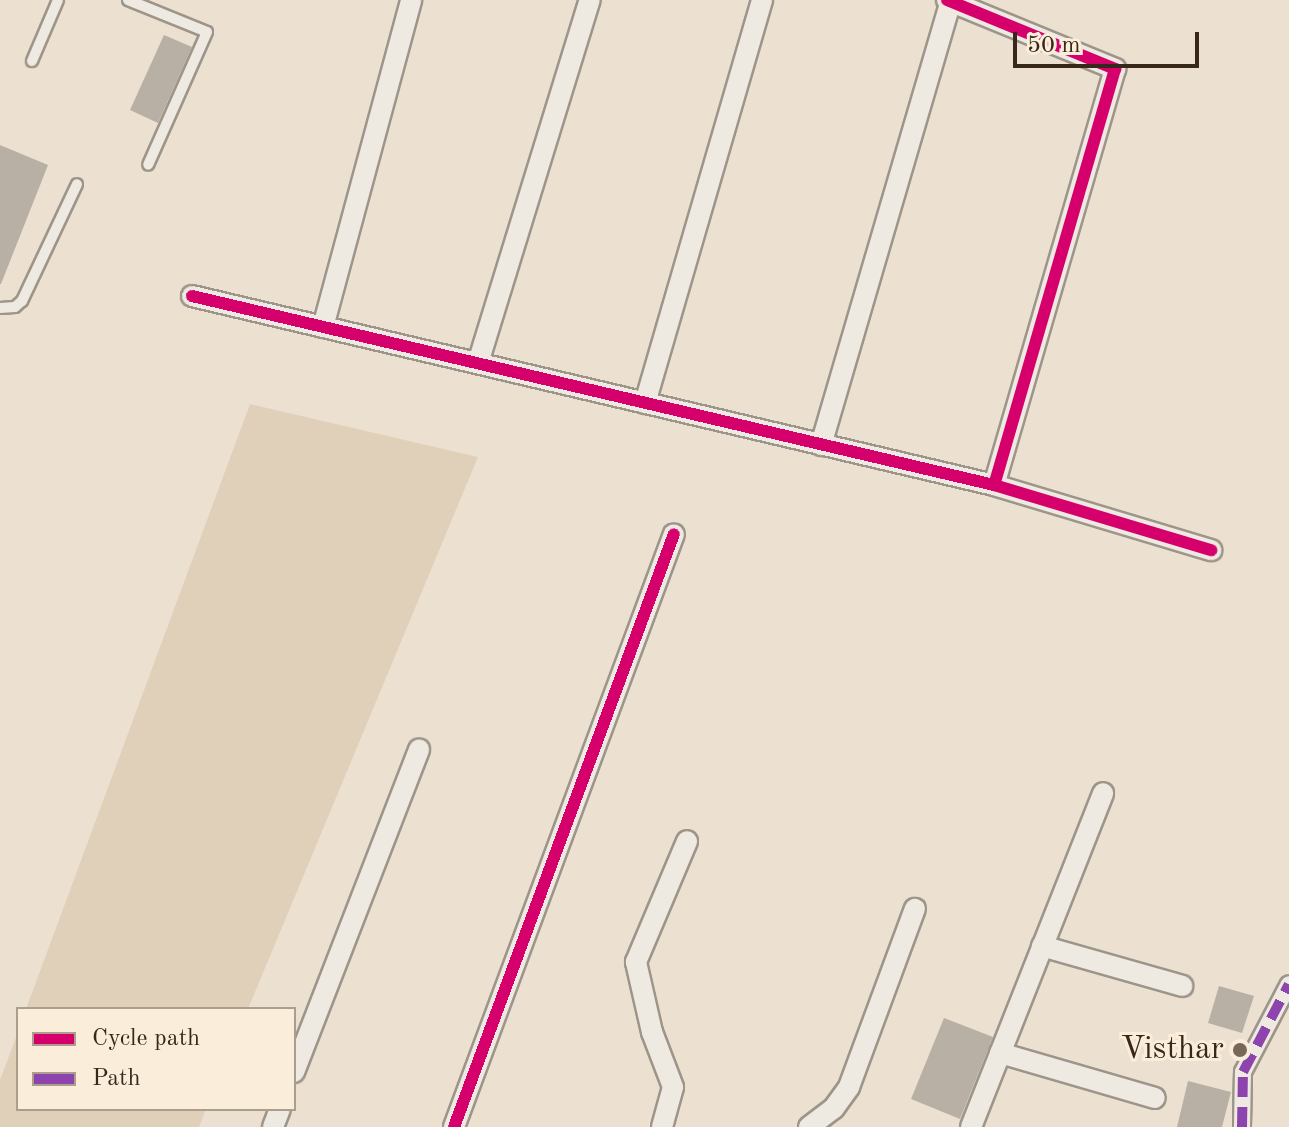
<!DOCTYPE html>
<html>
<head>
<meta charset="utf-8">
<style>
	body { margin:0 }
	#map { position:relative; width:1289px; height:1127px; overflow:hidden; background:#ece1d0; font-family:"Old Standard TT",serif }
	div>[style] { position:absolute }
	.green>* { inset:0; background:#e0d0ba }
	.building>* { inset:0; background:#b8b0a4 }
	.roads { filter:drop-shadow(2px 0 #9d958a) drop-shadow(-2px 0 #9d958a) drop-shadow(0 2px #9d958a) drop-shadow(0 -2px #9d958a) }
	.service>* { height:10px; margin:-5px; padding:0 5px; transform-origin:5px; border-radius:5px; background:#efeae1 }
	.pedestrian>* { height:16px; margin:-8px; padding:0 8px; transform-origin:8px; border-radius:8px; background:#efeae1 }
	.minor>* { height:20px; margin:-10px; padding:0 10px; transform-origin:10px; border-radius:10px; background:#efeae1 }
	.quiet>* { height:10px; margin-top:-5px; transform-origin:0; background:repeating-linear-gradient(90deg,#8e44ad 0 20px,transparent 0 30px) }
	.cycleway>* { height:12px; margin:-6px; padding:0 6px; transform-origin:6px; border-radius:6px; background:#d6006c }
	.dots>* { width:22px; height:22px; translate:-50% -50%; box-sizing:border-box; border:4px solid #faedd9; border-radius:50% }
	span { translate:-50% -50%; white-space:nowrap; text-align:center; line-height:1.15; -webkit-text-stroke:6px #faedd9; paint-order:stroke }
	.poi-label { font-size:32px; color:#38271b }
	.right { translate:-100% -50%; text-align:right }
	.legend { position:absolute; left:16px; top:1007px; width:280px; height:104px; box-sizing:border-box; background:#faedd9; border:2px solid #ac9e8d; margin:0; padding:10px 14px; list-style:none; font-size:24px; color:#38271b }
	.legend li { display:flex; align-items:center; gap:16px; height:40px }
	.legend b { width:40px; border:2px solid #ac9e8d }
	.scale { position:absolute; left:1013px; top:32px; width:186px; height:36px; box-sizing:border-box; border:4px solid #38271b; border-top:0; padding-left:10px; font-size:24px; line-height:28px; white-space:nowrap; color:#38271b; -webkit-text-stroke:6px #faedd9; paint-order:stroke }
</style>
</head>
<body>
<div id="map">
	<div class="green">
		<div style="clip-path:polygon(250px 404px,478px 457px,248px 1009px,26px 1009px)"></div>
		<div style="clip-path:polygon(18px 1032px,18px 1109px,206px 1109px,199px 1127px,0 1127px,0 1080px)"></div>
	</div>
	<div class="building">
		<div style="clip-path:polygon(164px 35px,192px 47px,158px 123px,130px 110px)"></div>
		<div style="clip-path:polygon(0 145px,48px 165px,1px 284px,0 284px)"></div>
		<div style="clip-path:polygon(1219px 986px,1254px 996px,1242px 1033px,1208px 1023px)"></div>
		<div style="clip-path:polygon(944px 1018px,993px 1037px,960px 1119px,911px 1099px)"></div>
		<div style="clip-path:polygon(1188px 1081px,1231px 1092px,1222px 1127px,1177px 1127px)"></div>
	</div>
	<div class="roads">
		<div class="service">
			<div style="left:128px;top:0;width:85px;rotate:22.1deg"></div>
			<div style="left:207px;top:32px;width:145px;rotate:113.9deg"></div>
			<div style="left:32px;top:61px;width:66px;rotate:-66.9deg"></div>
			<div style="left:0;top:308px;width:15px;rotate:-4deg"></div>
			<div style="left:15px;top:307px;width:9px;rotate:-41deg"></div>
			<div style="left:22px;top:301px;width:129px;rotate:-64.8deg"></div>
		</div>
		<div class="pedestrian">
			<div style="left:1242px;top:1127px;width:55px;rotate:-89deg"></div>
			<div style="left:1243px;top:1072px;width:99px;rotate:-62.4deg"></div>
		</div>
		<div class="minor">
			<div style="left:947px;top:0;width:182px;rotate:22.3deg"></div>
			<div style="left:1115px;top:69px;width:433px;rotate:106.2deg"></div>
			<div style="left:192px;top:296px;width:824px;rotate:13.26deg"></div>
			<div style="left:994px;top:485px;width:227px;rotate:16.7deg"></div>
			<div style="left:323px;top:327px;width:339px;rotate:-74.9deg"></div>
			<div style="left:478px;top:363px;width:380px;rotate:-72.9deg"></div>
			<div style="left:645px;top:403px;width:420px;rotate:-73.8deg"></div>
			<div style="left:821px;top:445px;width:463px;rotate:-73.7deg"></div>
			<div style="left:1042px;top:946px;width:146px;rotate:15.9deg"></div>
			<div style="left:1000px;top:1053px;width:161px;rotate:16.2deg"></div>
			<div style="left:294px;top:1072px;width:346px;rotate:-68.8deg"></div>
			<div style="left:273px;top:1127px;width:19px;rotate:-69deg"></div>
			<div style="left:454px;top:1127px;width:632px;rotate:-69.65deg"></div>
			<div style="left:662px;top:1127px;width:41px;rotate:-74.6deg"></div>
			<div style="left:673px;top:1087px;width:59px;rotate:-110.9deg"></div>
			<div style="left:652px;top:1032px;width:72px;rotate:-102.9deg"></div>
			<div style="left:636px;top:962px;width:131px;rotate:-67.1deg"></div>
			<div style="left:809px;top:1127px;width:31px;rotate:-37deg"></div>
			<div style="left:834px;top:1108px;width:26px;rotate:-54deg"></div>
			<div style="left:849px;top:1087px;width:190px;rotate:-69.7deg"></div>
			<div style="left:971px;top:1127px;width:359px;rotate:-68.4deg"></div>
		</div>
	</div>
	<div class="quiet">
		<div style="left:1242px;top:1127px;width:55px;rotate:-89deg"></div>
		<div style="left:1243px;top:1072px;width:99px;rotate:-62.4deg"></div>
	</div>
	<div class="cycleway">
		<div style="left:947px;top:0;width:182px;rotate:22.3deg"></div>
		<div style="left:1115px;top:69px;width:433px;rotate:106.2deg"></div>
		<div style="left:192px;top:296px;width:824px;rotate:13.26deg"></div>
		<div style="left:994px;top:485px;width:227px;rotate:16.7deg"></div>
		<div style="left:454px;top:1127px;width:632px;rotate:-69.65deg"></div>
	</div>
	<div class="dots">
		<div style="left:1240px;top:1050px;background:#77685a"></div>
	</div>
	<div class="poi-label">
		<span class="right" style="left:1224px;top:1050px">Visthar</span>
	</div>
	<ul class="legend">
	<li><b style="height:10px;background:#d6006c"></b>Cycle path</li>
	<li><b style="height:10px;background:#8e44ad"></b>Path</li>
	</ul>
	<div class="scale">50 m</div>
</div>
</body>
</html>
